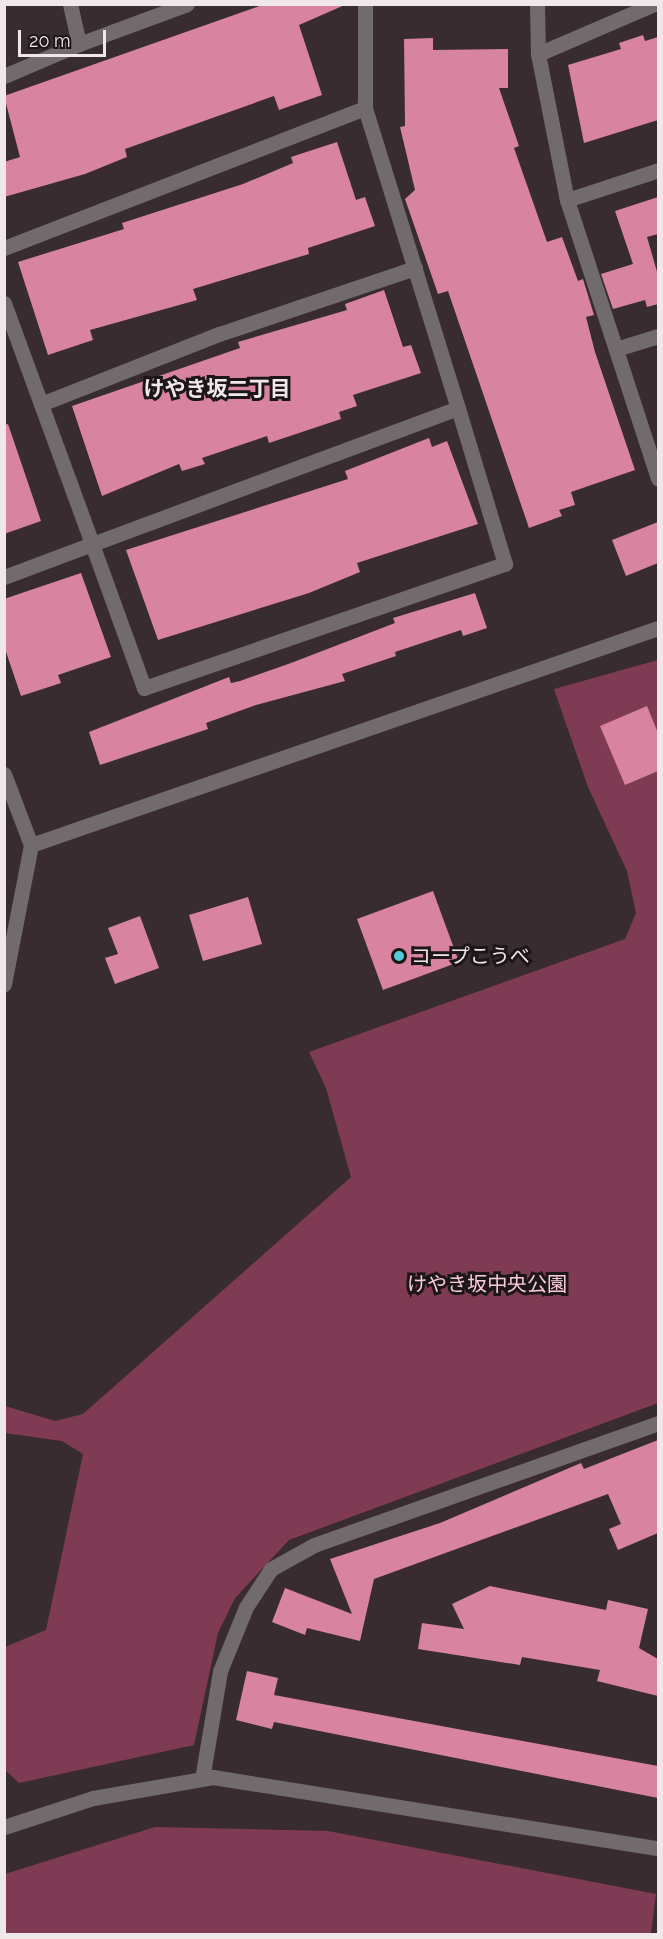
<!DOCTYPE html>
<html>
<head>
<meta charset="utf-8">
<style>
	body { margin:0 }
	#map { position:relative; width:663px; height:1939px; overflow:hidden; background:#392c30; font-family:Raleway,"Noto Sans JP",sans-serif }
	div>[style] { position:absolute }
	.green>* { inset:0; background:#803b54 }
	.building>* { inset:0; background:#d8839f }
	.minor>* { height:15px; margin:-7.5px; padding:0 7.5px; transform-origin:7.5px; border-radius:7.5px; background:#726b6d }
	.dots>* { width:16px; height:16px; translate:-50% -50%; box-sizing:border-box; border:3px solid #1c1618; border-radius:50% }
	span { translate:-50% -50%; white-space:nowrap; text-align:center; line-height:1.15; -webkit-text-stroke:6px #1c1618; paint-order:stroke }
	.poi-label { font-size:20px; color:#f0e7e9 }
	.left { translate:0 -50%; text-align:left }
	.park-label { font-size:20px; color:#f9cad7 }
	.neighbourhood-label { font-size:21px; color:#f0e7e9; font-weight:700 }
	.frame { position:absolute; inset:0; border:6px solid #f0e7e9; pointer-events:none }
	.scale { position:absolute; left:18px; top:30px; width:88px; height:27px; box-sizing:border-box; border:3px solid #f0e7e9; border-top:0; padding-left:8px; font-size:18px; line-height:21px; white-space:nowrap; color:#f0e7e9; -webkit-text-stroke:4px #1c1618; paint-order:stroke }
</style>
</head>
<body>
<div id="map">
	<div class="green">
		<div style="clip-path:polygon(658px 660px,658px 1403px,289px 1540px,235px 1598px,218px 1633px,194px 1745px,19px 1783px,5px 1770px,5px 1647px,46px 1630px,83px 1454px,62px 1441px,5px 1433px,5px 1406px,55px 1421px,83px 1414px,351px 1177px,326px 1088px,309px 1052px,625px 939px,636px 913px,627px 871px,588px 787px,554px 689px)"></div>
		<div style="clip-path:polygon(155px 1827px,328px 1831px,656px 1894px,651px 1934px,5px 1934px,5px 1874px)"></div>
	</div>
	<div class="building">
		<div style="clip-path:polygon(265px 4px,347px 4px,299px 25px,322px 95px,279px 110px,274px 96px,125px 149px,127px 157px,85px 174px,4px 197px,4px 162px,20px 157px,4px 96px)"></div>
		<div style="clip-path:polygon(643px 35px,645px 41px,658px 37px,658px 120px,584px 143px,568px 65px,621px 49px,619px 43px)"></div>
		<div style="clip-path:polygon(433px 38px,433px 50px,508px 49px,508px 88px,499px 88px,519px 146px,514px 148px,547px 242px,562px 237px,578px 281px,583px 279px,594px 315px,586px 317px,595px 352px,635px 470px,571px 492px,575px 505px,559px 510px,562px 516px,529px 528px,448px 291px,438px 294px,405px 199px,415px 190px,400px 127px,405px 126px,404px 39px)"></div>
		<div style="clip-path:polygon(337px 142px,356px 200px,365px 197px,375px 226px,308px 248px,309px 254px,193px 289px,197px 300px,90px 330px,93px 340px,48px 355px,18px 262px,124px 229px,122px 223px,243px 184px,293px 163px,291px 157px)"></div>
		<div style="clip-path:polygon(658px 197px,658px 234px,647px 237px,658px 275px,658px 304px,647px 307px,645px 300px,613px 309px,601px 274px,633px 264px,615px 211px)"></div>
		<div style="clip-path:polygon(384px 290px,403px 347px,411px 345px,421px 373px,353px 395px,357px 406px,339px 412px,341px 419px,269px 443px,267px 436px,202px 458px,205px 464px,182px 471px,179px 464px,102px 496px,72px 406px,240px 348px,238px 342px,347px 310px,345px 304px)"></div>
		<div style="clip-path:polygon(8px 424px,41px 521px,4px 534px,4px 425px)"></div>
		<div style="clip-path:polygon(429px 438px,432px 447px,447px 441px,478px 524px,357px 563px,360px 572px,309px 593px,158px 640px,126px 550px,348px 479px,345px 471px)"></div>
		<div style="clip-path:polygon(658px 522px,658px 563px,626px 576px,612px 540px)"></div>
		<div style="clip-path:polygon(81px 573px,111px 657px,58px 675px,61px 683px,21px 696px,4px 646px,4px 599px)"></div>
		<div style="clip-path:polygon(475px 593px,487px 628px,463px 636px,461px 630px,395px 652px,396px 656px,342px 674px,345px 681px,256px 705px,206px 723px,208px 729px,100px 765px,89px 732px,229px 677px,231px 683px,240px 681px,291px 663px,395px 623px,393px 618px)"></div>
		<div style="clip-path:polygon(647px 706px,658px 733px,658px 771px,625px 785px,600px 726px)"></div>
		<div style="clip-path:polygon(433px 891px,459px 962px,383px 990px,357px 919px)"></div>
		<div style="clip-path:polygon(248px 897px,262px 944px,203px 961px,189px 915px)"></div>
		<div style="clip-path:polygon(140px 916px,159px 968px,115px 984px,105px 958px,118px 954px,108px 928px)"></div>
		<div style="clip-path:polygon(658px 1440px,658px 1533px,618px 1550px,609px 1529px,621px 1524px,608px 1494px,374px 1579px,360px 1641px,307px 1628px,305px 1635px,272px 1622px,285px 1588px,352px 1614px,330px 1559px,440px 1523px,581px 1463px,584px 1469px)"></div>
		<div style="clip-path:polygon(490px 1586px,606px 1610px,608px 1600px,648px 1609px,639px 1648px,658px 1659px,658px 1696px,597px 1681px,600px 1670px,522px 1657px,520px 1665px,418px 1649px,422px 1623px,464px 1629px,452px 1604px)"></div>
		<div style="clip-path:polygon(247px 1671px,278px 1678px,274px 1695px,658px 1766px,658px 1798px,274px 1722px,272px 1729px,236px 1720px)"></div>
	</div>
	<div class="minor">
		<div style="left:365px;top:4px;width:104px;rotate:90deg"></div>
		<div style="left:537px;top:4px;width:50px;rotate:88.9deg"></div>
		<div style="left:538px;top:54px;width:149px;rotate:78.8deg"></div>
		<div style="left:567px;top:200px;width:293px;rotate:71.9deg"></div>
		<div style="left:79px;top:44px;width:115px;rotate:-20.3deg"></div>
		<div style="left:538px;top:54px;width:126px;rotate:-23.3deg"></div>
		<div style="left:4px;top:76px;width:82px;rotate:-23.1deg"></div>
		<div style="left:79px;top:44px;width:41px;rotate:-102.7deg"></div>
		<div style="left:567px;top:200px;width:96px;rotate:-18.2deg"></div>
		<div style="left:4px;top:248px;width:387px;rotate:-21.2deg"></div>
		<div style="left:365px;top:108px;width:314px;rotate:72.8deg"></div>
		<div style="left:4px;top:303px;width:257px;rotate:69.9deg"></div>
		<div style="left:92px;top:544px;width:153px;rotate:70.1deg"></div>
		<div style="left:144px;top:688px;width:382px;rotate:-19deg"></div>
		<div style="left:505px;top:564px;width:163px;rotate:-106.8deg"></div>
		<div style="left:458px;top:408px;width:390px;rotate:159.6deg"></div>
		<div style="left:92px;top:544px;width:94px;rotate:159.4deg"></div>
		<div style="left:616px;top:349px;width:44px;rotate:-17.2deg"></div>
		<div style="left:41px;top:404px;width:191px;rotate:-21.5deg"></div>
		<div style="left:219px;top:334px;width:207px;rotate:-18.6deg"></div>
		<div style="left:4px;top:774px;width:76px;rotate:69.2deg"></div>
		<div style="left:31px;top:845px;width:142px;rotate:101deg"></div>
		<div style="left:31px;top:845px;width:663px;rotate:-19.09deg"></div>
		<div style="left:202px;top:1779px;width:109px;rotate:-80.5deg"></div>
		<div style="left:220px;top:1671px;width:69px;rotate:-67.9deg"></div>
		<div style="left:246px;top:1607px;width:45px;rotate:-56.7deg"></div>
		<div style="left:271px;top:1569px;width:49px;rotate:-29.2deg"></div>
		<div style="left:314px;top:1545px;width:365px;rotate:-19.5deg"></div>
		<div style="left:4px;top:1827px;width:94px;rotate:-18deg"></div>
		<div style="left:93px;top:1798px;width:122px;rotate:-9.9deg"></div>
		<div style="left:213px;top:1777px;width:451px;rotate:9.1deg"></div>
	</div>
	<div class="dots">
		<div style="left:399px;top:956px;background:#54cadc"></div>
	</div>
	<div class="poi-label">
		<span class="left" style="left:411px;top:956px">コープこうべ</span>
	</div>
	<div class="park-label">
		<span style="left:487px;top:1284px">けやき坂中央公園</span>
	</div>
	<div class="neighbourhood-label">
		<span style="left:217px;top:389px">けやき坂二丁目</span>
	</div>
	<div class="frame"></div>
	<div class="scale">20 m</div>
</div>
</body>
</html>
